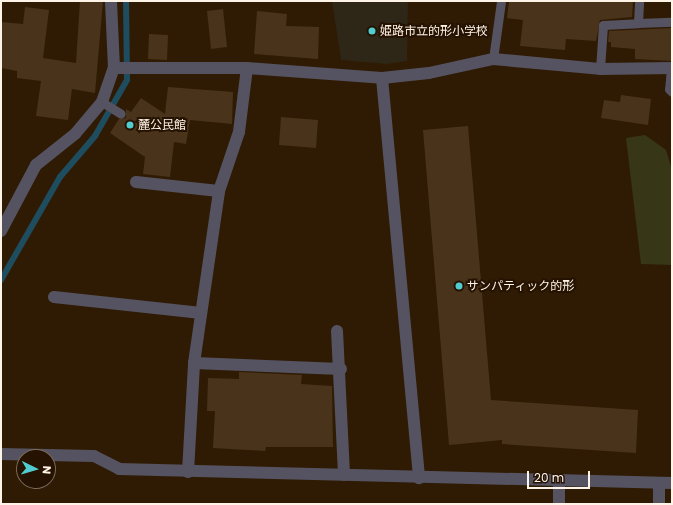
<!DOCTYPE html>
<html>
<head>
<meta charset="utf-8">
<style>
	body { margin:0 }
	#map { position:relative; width:673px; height:505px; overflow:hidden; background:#2f1b03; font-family:Poppins,"Noto Sans JP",sans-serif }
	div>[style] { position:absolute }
	.education>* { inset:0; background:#2e2616 }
	.green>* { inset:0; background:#373718 }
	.stream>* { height:6px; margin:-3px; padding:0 3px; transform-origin:3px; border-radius:3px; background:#1f4d60 }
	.building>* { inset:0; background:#49331b }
	.lane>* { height:9px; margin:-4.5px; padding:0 4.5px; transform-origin:4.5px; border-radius:4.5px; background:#555361 }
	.street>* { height:12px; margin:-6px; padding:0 6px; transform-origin:6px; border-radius:6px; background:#555361 }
	.dots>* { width:11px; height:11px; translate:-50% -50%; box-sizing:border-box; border:2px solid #251200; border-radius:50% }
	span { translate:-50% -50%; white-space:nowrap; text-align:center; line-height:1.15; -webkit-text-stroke:4px #251200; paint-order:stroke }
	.poi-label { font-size:12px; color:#fef3e7 }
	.left { translate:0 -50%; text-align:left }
	.frame { position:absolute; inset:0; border:2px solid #fef3e7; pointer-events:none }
	.north { position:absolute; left:16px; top:449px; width:40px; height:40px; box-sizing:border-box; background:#251200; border:1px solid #7c6c5c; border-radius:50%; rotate:95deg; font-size:11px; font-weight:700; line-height:16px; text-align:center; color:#fef3e7 }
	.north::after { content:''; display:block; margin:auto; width:14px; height:18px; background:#51ccd1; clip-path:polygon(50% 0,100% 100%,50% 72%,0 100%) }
	.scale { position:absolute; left:527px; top:471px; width:63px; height:18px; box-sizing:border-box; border:2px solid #fef3e7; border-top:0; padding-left:5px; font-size:12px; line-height:14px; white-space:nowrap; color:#fef3e7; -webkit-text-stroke:3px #251200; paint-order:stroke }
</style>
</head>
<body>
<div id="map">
	<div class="education">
		<div style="clip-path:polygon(332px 1px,408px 1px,407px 61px,387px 64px,341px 60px)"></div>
	</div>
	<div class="green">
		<div style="clip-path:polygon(645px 135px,666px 150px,672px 170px,672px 265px,641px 264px,626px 138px)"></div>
	</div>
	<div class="stream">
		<div style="left:1px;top:280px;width:119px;rotate:-60.2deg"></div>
		<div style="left:60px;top:177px;width:54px;rotate:-49.5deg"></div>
		<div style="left:95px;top:136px;width:64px;rotate:-60.3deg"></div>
		<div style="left:127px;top:80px;width:79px;rotate:-90.7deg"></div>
	</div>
	<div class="building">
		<div style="clip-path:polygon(80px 1px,103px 1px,95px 93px,72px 89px,68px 120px,36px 116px,41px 81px,17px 78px,17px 71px,1px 68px,1px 22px,23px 24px,25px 7px,49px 10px,43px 58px,76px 63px)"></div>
		<div style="clip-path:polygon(509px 1px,633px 1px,632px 17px,600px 20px,596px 41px,566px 39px,565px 50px,520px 46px,523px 20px,507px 18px)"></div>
		<div style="clip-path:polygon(223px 9px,227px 47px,211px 49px,207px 11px)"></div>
		<div style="clip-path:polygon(257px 11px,287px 14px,286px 26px,319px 27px,318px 59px,254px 54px)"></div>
		<div style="clip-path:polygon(672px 28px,672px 61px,635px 59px,635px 49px,611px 47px,611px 42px,608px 42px,609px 31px)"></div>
		<div style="clip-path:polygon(149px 34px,168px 35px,167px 60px,148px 59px)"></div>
		<div style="clip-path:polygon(168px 87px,233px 92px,232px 124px,190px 120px,186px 144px,174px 142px,170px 177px,143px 174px,145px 157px,110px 133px,119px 119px,126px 118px,126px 109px,131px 112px,141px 98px,165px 114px)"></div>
		<div style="clip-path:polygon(621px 95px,651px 99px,648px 125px,601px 118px,604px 100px,620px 102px)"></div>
		<div style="clip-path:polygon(281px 117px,318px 120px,316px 148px,279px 145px)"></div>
		<div style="clip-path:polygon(468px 126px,491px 400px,638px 410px,636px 453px,502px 444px,502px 440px,449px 445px,423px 130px)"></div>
		<div style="clip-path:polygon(239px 372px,302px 375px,301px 384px,332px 386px,333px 447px,266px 447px,265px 451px,213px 448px,215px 411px,207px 411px,208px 378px,239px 379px)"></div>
	</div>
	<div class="lane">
		<div style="left:638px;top:23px;width:34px;rotate:-2deg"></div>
		<div style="left:493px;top:59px;width:59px;rotate:-82.1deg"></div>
		<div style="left:671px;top:68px;width:21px;rotate:95deg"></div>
		<div style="left:669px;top:89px;width:4px;rotate:45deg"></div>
		<div style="left:600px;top:69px;width:44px;rotate:-86.1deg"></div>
		<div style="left:603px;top:25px;width:35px;rotate:-3deg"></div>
		<div style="left:638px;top:23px;width:22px;rotate:-87deg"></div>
		<div style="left:102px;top:102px;width:22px;rotate:32deg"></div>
	</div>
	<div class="street">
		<div style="left:114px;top:68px;width:133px"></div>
		<div style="left:247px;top:68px;width:135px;rotate:4.2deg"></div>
		<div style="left:382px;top:78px;width:47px;rotate:-6.1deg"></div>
		<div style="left:429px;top:73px;width:66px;rotate:-12.3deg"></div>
		<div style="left:493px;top:59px;width:107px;rotate:5.3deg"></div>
		<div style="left:600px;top:69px;width:72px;rotate:-0.8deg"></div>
		<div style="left:382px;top:78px;width:402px;rotate:84.7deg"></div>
		<div style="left:136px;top:182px;width:83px;rotate:6.2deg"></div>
		<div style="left:1px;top:231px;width:75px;rotate:-62.1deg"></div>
		<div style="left:36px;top:165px;width:50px;rotate:-38.5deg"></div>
		<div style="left:75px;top:134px;width:42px;rotate:-49.8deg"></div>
		<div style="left:102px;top:102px;width:36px;rotate:-71deg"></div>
		<div style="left:114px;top:68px;width:67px;rotate:-92.6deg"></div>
		<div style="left:54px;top:297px;width:148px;rotate:6.2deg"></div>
		<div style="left:337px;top:331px;width:144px;rotate:87.2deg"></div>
		<div style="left:194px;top:363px;width:174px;rotate:-81.7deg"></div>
		<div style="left:219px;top:191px;width:62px;rotate:-71.3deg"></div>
		<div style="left:239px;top:132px;width:64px;rotate:-82.9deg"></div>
		<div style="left:1px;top:454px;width:93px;rotate:1.2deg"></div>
		<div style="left:94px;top:456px;width:28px;rotate:27deg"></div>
		<div style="left:119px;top:469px;width:553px;rotate:1.45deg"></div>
		<div style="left:188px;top:472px;width:109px;rotate:-86.8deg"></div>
		<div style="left:194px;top:363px;width:147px;rotate:2.3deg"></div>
		<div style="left:559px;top:482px;width:22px;rotate:90deg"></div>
		<div style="left:659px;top:483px;width:21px;rotate:90deg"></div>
	</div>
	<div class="dots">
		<div style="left:372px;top:31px;background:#51ccd1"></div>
		<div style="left:130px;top:125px;background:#51ccd1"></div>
		<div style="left:459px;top:286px;background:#51ccd1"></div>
	</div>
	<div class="poi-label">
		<span class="left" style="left:380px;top:31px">姫路市立的形小学校</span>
		<span class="left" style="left:138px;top:125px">麓公民館</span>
		<span class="left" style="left:467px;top:286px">サンパティック的形</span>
	</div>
	<div class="frame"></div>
	<div class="north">N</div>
	<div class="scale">20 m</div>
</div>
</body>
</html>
